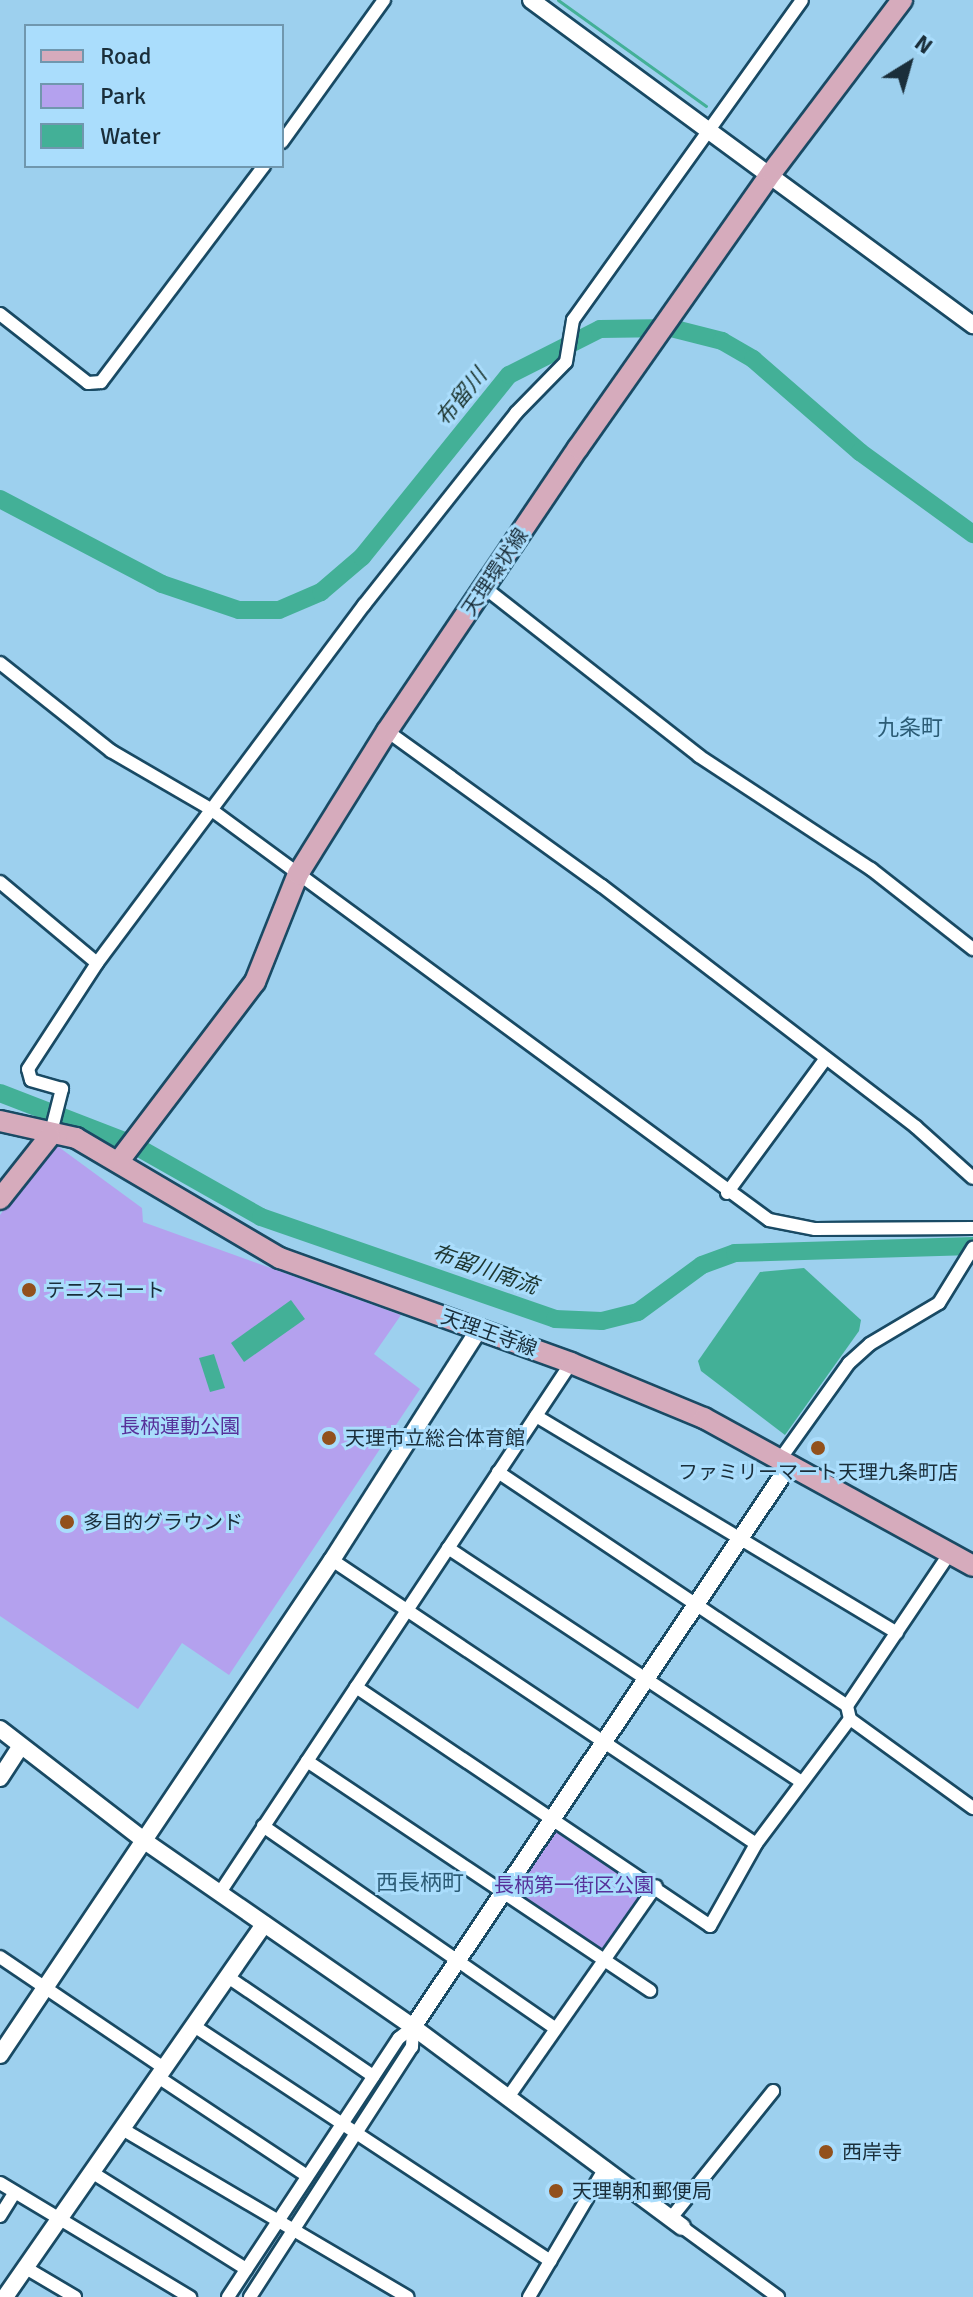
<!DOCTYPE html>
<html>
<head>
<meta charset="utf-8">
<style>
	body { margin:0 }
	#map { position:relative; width:973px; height:2297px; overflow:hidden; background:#9dd0ee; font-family:Signika,"Noto Sans JP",sans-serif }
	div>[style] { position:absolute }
	.green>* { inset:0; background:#b4a1ee }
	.water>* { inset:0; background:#43b097 }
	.stream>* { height:3px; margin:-1.5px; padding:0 1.5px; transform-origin:1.5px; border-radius:1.5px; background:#43b097 }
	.river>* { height:18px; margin:-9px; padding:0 9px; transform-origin:9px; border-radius:9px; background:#43b097 }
	.roads { filter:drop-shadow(2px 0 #194a64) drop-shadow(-2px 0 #194a64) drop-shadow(0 2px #194a64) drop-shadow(0 -2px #194a64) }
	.minor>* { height:12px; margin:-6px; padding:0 6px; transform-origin:6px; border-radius:6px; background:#fff }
	.tertiary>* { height:16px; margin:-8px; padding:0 8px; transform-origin:8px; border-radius:8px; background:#fff }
	.primary>* { height:20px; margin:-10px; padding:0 10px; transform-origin:10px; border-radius:10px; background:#d6abbc }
	.dots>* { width:22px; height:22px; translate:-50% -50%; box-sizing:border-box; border:4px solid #aaddfc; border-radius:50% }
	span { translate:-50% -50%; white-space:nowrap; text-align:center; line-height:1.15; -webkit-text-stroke:6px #aaddfc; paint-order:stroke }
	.street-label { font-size:20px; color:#1a2e3a }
	.poi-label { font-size:20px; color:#1a2e3a }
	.left { translate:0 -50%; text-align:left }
	.park-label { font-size:20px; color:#57319a }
	.water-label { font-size:22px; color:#1d352f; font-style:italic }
	.neighbourhood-label { font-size:22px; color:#2c5c76 }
	.legend { position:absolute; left:24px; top:24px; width:260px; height:144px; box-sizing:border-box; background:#aaddfc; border:2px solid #7097ae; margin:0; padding:10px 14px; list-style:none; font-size:24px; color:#1a2e3a }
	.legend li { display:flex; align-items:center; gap:16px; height:40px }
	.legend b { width:40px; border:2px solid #7097ae }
	.north { position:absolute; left:869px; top:24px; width:80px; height:80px; -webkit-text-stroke:6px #aaddfc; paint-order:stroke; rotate:37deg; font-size:22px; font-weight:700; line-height:32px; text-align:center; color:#1a2e3a }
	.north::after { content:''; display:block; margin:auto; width:28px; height:36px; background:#1a2e3a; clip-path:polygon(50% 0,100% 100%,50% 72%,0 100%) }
</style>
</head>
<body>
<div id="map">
	<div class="green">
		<div style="clip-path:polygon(56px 1145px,142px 1208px,143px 1222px,401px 1315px,374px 1354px,420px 1389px,229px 1675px,182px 1643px,138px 1709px,0 1616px,0 1215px,44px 1151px)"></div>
		<div style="clip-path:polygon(557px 1821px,648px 1889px,598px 1954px,519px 1902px,513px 1887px)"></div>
	</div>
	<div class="water">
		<div style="clip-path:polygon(804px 1268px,861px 1320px,859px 1331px,785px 1435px,701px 1371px,698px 1361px,760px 1272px)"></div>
		<div style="clip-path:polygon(291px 1300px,305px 1319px,244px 1362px,231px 1343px)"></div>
		<div style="clip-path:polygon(214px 1354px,225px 1388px,210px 1392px,199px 1358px)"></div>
	</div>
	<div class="stream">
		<div style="left:558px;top:0;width:182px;rotate:35.6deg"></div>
	</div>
	<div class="river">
		<div style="left:0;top:499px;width:183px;rotate:27.7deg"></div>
		<div style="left:162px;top:584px;width:81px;rotate:18.7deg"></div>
		<div style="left:239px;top:610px;width:40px"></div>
		<div style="left:279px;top:610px;width:46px;rotate:-23.2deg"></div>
		<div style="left:321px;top:592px;width:54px;rotate:-40.5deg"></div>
		<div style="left:362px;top:557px;width:234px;rotate:-51.1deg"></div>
		<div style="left:509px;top:375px;width:102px;rotate:-26.8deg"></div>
		<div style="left:600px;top:329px;width:71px;rotate:-0.8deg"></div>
		<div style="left:671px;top:328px;width:53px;rotate:14.3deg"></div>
		<div style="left:722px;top:341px;width:36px;rotate:30deg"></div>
		<div style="left:753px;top:359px;width:142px;rotate:41deg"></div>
		<div style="left:860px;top:452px;width:140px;rotate:36deg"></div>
		<div style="left:0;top:1093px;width:142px;rotate:21.1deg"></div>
		<div style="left:132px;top:1144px;width:148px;rotate:29.5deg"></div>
		<div style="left:261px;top:1217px;width:311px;rotate:19.1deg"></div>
		<div style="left:555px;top:1319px;width:47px;rotate:2.4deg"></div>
		<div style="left:602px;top:1321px;width:37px;rotate:-14deg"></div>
		<div style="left:638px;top:1312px;width:79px;rotate:-36.3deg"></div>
		<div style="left:702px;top:1265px;width:35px;rotate:-20deg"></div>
		<div style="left:735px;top:1253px;width:238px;rotate:-1.7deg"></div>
	</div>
	<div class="roads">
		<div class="minor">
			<div style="left:282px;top:142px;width:175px;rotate:-54.3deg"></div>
			<div style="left:0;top:314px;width:112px;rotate:38.1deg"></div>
			<div style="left:88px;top:383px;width:13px;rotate:-4deg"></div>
			<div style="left:101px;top:382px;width:271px;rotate:-53deg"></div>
			<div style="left:485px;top:588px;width:272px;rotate:38.1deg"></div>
			<div style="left:699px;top:756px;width:206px;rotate:33.3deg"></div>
			<div style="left:871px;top:869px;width:130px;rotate:38.1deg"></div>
			<div style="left:0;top:663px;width:142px;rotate:38.4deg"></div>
			<div style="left:111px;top:751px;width:113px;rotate:30.2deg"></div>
			<div style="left:209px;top:808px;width:695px;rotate:36.34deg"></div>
			<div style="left:769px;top:1220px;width:47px;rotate:11.1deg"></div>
			<div style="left:815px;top:1229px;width:158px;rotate:-0.4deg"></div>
			<div style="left:387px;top:731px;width:265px;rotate:35.8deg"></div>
			<div style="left:602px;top:886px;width:396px;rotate:37.5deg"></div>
			<div style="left:916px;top:1127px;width:76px;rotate:41.8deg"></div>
			<div style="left:0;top:882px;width:126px;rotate:39.9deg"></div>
			<div style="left:50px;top:1136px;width:49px;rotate:-75.7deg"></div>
			<div style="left:62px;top:1089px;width:32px;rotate:-164deg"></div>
			<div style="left:31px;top:1080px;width:11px;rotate:-105deg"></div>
			<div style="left:28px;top:1069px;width:126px;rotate:-56.9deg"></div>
			<div style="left:97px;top:963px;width:447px;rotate:-53.3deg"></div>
			<div style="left:364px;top:605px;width:245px;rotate:-51.6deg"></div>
			<div style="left:516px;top:413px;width:71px;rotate:-45.6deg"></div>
			<div style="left:566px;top:362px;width:43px;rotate:-80.5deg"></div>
			<div style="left:573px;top:320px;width:393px;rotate:-54.4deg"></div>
			<div style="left:727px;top:1193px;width:167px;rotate:-53.7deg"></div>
			<div style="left:536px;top:1416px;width:421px;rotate:31deg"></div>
			<div style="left:781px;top:1458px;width:117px;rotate:-54.4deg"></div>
			<div style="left:849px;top:1363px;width:28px;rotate:-42deg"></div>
			<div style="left:870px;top:1344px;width:80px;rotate:-30.7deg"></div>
			<div style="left:939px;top:1303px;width:65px;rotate:-58.3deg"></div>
			<div style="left:498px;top:1472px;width:420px;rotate:33.8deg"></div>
			<div style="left:448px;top:1548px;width:424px;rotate:33.5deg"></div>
			<div style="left:332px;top:1560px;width:510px;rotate:33.81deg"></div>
			<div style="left:356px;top:1687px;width:427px;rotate:34deg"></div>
			<div style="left:710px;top:1926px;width:94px;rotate:-60.7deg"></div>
			<div style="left:756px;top:1844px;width:156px;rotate:-53.1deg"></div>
			<div style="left:850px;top:1719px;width:13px;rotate:-103deg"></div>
			<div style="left:847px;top:1706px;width:187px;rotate:-56.1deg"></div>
			<div style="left:850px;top:1719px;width:152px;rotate:35.9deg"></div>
			<div style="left:307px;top:1761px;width:413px;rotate:33.8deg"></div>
			<div style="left:263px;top:1826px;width:355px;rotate:34.7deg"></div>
			<div style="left:219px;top:1894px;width:637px;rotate:-56.46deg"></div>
			<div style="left:0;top:1957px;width:198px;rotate:34.1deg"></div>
			<div style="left:228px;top:1977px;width:176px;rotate:34.3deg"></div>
			<div style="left:194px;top:2026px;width:427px;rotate:33.4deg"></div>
			<div style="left:158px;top:2077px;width:179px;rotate:33.6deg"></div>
			<div style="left:509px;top:2096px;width:256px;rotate:-55deg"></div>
			<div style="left:124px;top:2130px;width:329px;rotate:30.5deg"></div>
			<div style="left:93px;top:2173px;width:181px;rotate:32.1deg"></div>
			<div style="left:0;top:2183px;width:222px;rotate:31deg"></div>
			<div style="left:0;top:2216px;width:28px;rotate:-58deg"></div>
			<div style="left:671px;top:2218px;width:163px;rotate:-51.2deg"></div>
			<div style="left:682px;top:2227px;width:119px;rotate:36.1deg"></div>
			<div style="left:26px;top:2268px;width:57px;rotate:30.6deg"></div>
			<div style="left:228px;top:2297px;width:310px;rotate:-56.6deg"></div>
			<div style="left:399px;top:2038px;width:18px;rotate:-38deg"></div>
			<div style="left:250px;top:2297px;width:298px;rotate:-57.1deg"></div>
			<div style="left:412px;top:2047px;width:20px;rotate:-87deg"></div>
			<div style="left:529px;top:2297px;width:150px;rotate:-59.5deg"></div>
		</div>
		<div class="tertiary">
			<div style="left:531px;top:0;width:549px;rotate:36.33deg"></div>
			<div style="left:0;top:1729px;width:185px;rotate:37.7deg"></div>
			<div style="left:146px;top:1842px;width:325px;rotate:34.7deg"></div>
			<div style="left:413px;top:2027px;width:335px;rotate:36.6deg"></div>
			<div style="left:0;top:1778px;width:38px;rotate:-57deg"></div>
			<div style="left:413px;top:2027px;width:678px;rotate:-56.19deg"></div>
			<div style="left:0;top:2055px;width:596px;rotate:-56.15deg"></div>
			<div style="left:332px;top:1560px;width:274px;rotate:-57.5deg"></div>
			<div style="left:5px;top:2297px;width:454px;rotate:-55.2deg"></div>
		</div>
		<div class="primary">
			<div style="left:0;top:1121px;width:78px;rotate:12.6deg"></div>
			<div style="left:76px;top:1138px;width:237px;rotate:30.5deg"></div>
			<div style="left:280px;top:1258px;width:309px;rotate:19.8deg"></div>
			<div style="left:571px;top:1363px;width:144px;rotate:22.5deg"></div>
			<div style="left:704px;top:1418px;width:307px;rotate:28.8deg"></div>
			<div style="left:119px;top:1161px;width:225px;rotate:-52.8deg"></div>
			<div style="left:255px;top:982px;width:116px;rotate:-68.3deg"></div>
			<div style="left:298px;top:874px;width:168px;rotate:-58.1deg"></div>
			<div style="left:387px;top:731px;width:341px;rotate:-56deg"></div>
			<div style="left:578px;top:448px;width:337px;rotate:-54.9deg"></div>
			<div style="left:772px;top:172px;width:216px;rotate:-52.9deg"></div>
			<div style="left:0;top:1199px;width:80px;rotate:-51.6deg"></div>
		</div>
	</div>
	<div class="dots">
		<div style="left:29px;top:1290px;background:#92511d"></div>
		<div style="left:329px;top:1438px;background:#92511d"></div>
		<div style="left:818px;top:1448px;background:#92511d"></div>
		<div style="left:67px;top:1522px;background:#92511d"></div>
		<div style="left:826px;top:2152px;background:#92511d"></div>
		<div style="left:556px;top:2191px;background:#92511d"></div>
	</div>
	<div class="street-label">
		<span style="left:495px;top:572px;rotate:-56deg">天理環状線</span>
		<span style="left:489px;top:1333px;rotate:20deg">天理王寺線</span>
	</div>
	<div class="poi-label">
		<span class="left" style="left:45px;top:1290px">テニスコート</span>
		<span class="left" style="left:345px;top:1438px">天理市立総合体育館</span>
		<span style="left:818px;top:1472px">ファミリーマート天理九条町店</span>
		<span class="left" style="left:83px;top:1522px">多目的グラウンド</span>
		<span class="left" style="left:842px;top:2152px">西岸寺</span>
		<span class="left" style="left:572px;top:2191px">天理朝和郵便局</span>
	</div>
	<div class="park-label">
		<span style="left:180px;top:1426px">長柄運動公園</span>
		<span style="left:574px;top:1885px">長柄第一街区公園</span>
	</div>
	<div class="water-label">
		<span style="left:461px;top:397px;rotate:-51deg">布留川</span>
		<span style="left:485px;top:1269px;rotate:19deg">布留川南流</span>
	</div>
	<div class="neighbourhood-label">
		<span style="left:910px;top:728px">九条町</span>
		<span style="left:420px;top:1883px">西長柄町</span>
	</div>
	<ul class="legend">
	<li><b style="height:10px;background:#d6abbc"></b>Road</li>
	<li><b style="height:22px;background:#b4a1ee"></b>Park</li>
	<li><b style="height:22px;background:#43b097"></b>Water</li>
	</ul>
	<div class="north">N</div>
</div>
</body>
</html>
